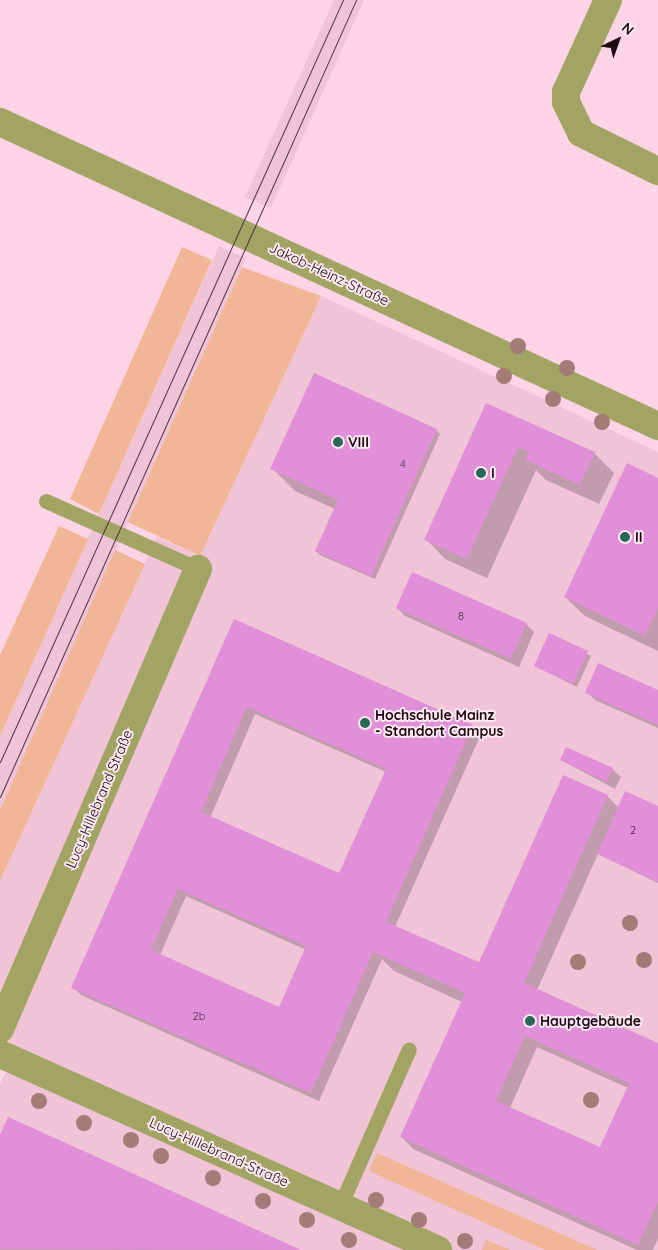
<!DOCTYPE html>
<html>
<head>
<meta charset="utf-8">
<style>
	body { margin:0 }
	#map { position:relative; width:658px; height:1250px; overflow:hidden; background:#fdd4e6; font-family:Quicksand,sans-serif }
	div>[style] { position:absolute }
	.built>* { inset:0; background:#f0c3d7 }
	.green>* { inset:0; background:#f1b695 }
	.shadow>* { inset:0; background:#0003 }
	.building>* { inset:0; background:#e08fd8 }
	.service>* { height:15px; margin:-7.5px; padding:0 7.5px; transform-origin:7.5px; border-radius:7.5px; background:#a1a462 }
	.minor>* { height:28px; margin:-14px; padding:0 14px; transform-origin:14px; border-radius:14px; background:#a1a462 }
	.tram>* { height:1px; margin:-0.5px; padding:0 0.5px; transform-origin:0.5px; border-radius:0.5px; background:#4a343e }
	.trees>* { width:16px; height:16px; margin:-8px; border-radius:50%; background:#a37b77 }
	.dots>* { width:14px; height:14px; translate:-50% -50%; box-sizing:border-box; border:2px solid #fde8f1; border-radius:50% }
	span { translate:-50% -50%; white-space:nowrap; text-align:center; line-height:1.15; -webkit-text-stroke:4px #fde8f1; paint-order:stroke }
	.number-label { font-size:11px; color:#4c2b44 }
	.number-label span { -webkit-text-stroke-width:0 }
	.street-label { font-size:14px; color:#1b0a12 }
	.poi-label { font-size:14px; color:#1b0a12; font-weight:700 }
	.left { translate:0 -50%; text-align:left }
	.north { position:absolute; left:593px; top:15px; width:50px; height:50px; -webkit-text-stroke:4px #fde8f1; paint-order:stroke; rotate:42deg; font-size:14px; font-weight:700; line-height:20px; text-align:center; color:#1b0a12 }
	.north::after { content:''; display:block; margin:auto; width:18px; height:22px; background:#1b0a12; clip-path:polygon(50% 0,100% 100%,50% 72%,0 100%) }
</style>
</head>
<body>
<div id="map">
	<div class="built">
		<div style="clip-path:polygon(334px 0,364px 0,271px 208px,245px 197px)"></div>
		<div style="clip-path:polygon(219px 246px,246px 258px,0 810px,0 736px)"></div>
		<div style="clip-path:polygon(321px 296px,658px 452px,658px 1250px,0 1250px,0 1084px,18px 1047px,0 1038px,0 881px,157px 537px,200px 556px)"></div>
	</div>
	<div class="green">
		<div style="clip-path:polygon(182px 247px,212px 260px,99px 514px,70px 499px)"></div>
		<div style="clip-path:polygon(242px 267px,321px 296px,200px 556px,128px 522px)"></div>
		<div style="clip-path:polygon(59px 526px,88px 539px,0 736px,0 655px)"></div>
		<div style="clip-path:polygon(115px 550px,145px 564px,0 881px,0 810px)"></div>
		<div style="clip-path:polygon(377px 1153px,597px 1250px,545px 1250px,369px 1171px)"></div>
		<div style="clip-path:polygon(486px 1240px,510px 1250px,482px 1250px)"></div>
	</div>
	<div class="shadow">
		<div style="clip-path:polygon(487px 404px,594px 453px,614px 473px,599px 504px,546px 480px,536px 470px,487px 578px,445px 559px,426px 539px)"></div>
		<div style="clip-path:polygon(436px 430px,440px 434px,375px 579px,320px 555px,316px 551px,335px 509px,295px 491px,272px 468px)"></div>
		<div style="clip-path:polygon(658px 479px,658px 651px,585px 616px,565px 597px)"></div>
		<div style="clip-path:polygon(397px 608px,526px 624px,534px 632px,519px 667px,405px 616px)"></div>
		<div style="clip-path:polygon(evenodd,234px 620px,472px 726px,481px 734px,395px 927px,479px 964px,607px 796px,619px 808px,658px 807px,658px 883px,598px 854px,537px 990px,658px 1045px,658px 1239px,653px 1250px,637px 1250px,413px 1149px,402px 1137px,462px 1002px,394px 971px,382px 959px,319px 1101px,81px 995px,73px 987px,234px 620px,255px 714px,386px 772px,340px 875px,210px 818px,255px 714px,234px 620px,186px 896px,306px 950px,280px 1008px,160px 955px,186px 896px,234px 620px,537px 1047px,628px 1088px,601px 1149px,510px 1108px,537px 1047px)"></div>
		<div style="clip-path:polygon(550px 635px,591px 656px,577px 687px,535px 666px)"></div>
		<div style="clip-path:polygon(658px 691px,658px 728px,595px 700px,587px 692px)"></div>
		<div style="clip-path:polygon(561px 760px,612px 769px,621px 777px,615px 789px)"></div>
		<div style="clip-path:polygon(9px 1119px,299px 1250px,0 1250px,0 1138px)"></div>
	</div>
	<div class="building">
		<div style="clip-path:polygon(314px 373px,437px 429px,371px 576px,315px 551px,338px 500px,270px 469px)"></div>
		<div style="clip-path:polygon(486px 403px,595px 452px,580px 485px,525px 460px,529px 452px,518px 447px,467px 559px,424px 540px)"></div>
		<div style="clip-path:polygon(627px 463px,658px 478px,658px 608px,645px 636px,564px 597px)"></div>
		<div style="clip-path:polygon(412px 572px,527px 623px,511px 659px,396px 608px)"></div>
		<div style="clip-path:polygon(evenodd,234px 619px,473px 725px,386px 922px,479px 962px,563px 775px,608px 795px,524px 983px,658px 1043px,658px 1202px,638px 1245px,400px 1137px,465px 993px,373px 952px,311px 1093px,71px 988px,234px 619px,247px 707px,386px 769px,339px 873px,201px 812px,247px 707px,234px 619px,178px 889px,306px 946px,279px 1007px,151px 950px,178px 889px,234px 619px,525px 1036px,629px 1083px,600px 1147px,496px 1101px,525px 1036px)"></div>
		<div style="clip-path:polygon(549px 633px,588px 651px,573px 684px,534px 666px)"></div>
		<div style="clip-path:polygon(598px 663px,658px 690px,658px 725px,585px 693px)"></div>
		<div style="clip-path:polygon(566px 747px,613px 768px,607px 782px,560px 760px)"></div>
		<div style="clip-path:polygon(625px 791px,658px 806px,658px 882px,597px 854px)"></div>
		<div style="clip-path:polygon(8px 1117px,99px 1158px,301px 1250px,0 1249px,0 1135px)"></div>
	</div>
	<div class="service">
		<div style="left:46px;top:501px;width:167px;rotate:24.1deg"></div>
		<div style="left:340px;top:1206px;width:171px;rotate:-66.3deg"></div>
	</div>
	<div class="minor">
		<div style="left:608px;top:0;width:101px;rotate:114.5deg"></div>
		<div style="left:566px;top:92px;width:10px;rotate:90deg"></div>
		<div style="left:566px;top:102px;width:34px;rotate:64deg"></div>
		<div style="left:581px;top:133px;width:86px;rotate:26.3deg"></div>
		<div style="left:0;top:122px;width:725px;rotate:24.8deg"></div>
		<div style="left:0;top:1029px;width:501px;rotate:-66.71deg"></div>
		<div style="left:0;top:1054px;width:480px;rotate:24.1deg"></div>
	</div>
	<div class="tram">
		<div style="left:0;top:762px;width:836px;rotate:-65.77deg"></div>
		<div style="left:0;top:797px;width:873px;rotate:-65.93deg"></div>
	</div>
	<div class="trees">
		<div style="left:518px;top:346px"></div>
		<div style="left:567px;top:368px"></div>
		<div style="left:504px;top:376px"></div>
		<div style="left:553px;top:399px"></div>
		<div style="left:602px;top:422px"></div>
		<div style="left:630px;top:923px"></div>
		<div style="left:644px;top:960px"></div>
		<div style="left:578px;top:962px"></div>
		<div style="left:591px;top:1100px"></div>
		<div style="left:39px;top:1101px"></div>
		<div style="left:84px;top:1123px"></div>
		<div style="left:131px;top:1140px"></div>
		<div style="left:161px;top:1156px"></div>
		<div style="left:213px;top:1178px"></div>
		<div style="left:376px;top:1200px"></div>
		<div style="left:263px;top:1201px"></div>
		<div style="left:307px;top:1220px"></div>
		<div style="left:419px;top:1220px"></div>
		<div style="left:349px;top:1240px"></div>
		<div style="left:465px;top:1241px"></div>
	</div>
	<div class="dots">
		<div style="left:338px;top:442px;background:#286855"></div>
		<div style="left:481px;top:473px;background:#286855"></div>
		<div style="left:625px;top:537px;background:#286855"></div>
		<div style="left:365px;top:723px;background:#286855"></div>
		<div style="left:530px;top:1021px;background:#286855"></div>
	</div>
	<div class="number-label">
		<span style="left:403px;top:464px">4</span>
		<span style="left:461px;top:616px">8</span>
		<span style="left:633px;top:830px">2</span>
		<span style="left:199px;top:1016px">2b</span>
	</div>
	<div class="street-label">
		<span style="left:329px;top:274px;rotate:25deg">Jakob-Heinz-Straße</span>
		<span style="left:99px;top:799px;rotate:-67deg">Lucy-Hillebrand Straße</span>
		<span style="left:219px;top:1152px;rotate:24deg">Lucy-Hillebrand-Straße</span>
	</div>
	<div class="poi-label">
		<span class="left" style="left:348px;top:442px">VIII</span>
		<span class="left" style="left:491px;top:473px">I</span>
		<span class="left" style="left:635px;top:537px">II</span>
		<span class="left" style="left:375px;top:723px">Hochschule Mainz<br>- Standort Campus</span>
		<span class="left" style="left:540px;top:1021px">Hauptgebäude</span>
	</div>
	<div class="north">N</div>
</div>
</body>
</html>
